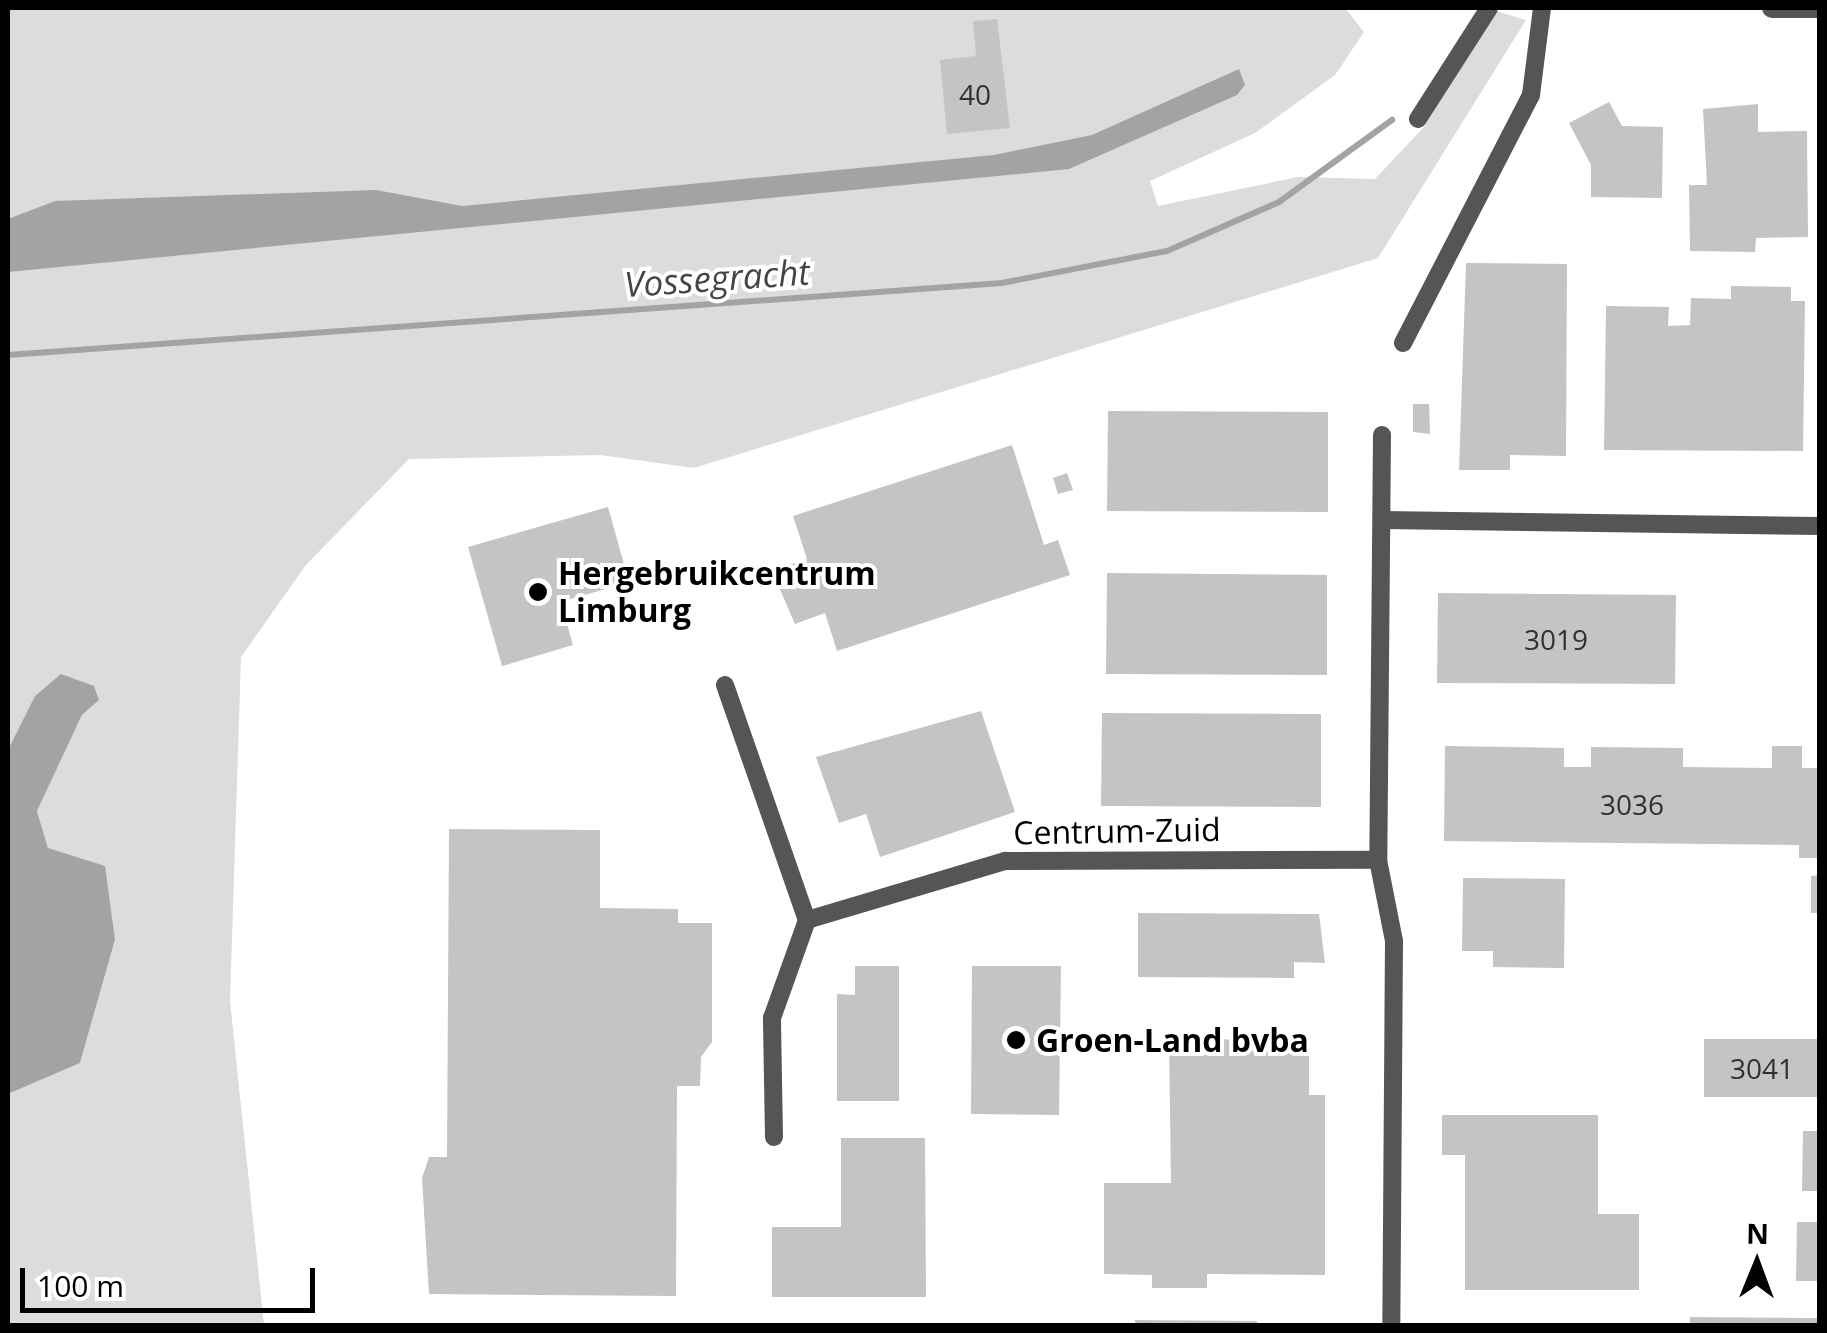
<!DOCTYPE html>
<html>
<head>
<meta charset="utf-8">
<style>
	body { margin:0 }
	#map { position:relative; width:1827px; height:1333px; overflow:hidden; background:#fff; font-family:"Open Sans",sans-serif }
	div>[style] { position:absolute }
	.green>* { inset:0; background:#dcdcdc }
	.water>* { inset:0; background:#a3a3a3 }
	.stream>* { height:6px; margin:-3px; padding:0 3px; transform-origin:3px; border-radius:3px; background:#a3a3a3 }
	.building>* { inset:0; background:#c4c4c4 }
	.minor>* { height:18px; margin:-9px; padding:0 9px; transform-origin:9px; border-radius:9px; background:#555 }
	.tertiary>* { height:20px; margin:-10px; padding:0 10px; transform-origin:10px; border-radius:10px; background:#555 }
	.dots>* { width:28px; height:28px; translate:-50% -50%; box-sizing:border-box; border:5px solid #fff; border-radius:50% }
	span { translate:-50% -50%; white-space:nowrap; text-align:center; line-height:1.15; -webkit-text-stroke:8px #fff; paint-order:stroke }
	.number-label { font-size:28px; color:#313131 }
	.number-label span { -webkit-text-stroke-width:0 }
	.poi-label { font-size:32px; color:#000; font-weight:700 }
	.left { translate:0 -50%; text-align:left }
	.street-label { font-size:32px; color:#000 }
	.water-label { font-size:35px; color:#444; font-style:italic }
	.frame { position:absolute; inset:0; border:10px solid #000; pointer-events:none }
	.north { position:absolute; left:1707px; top:1213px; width:100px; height:100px; -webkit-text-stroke:8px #fff; paint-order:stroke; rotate:1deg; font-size:28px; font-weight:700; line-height:40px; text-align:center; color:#000 }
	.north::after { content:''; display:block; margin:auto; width:35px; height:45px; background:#000; clip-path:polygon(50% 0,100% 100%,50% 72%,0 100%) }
	.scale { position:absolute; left:20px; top:1268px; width:295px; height:45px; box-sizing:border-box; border:5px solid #000; border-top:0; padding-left:12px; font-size:30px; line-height:35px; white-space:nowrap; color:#000; -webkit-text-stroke:8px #fff; paint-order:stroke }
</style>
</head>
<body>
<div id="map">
	<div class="green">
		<div style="clip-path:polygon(8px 8px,1345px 8px,1364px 32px,1335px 75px,1255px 133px,1150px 181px,1158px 206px,1298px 177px,1375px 179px,1424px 127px,1496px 11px,1526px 20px,1378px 258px,694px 468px,600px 455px,409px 459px,306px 565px,241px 657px,230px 1001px,264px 1325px,8px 1325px,8px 1094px,80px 1063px,115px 941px,48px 848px,37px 811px,82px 715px,99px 700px,22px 725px,8px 750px)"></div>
	</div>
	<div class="water">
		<div style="clip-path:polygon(1239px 69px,1245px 85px,1237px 95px,1069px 169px,8px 272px,8px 219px,55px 201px,376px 190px,462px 206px,994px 155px,1092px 135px)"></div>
		<div style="clip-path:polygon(61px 674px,94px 686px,99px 700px,82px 715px,37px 811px,48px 848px,105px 866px,115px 940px,80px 1063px,8px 1094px,8px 750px,35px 696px)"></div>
	</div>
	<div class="stream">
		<div style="left:8px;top:355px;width:997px;rotate:-4.14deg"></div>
		<div style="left:1002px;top:283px;width:168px;rotate:-11deg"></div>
		<div style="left:1167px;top:251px;width:122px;rotate:-23.6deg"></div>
		<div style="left:1279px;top:202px;width:140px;rotate:-36deg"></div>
	</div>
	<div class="building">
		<div style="clip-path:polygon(997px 19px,1010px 128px,947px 134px,940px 60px,976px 56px,973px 21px)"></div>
		<div style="clip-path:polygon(1609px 102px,1622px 126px,1663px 127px,1662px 198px,1591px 197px,1591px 165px,1569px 123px)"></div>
		<div style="clip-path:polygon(1758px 104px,1758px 132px,1807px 131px,1808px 237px,1756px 238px,1755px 252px,1690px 251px,1689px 185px,1707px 185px,1703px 109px)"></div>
		<div style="clip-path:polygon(1466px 263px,1567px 264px,1566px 456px,1510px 455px,1510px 470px,1459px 470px)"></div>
		<div style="clip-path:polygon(1731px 286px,1791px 287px,1791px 301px,1805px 301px,1803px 451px,1604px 450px,1606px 306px,1669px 307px,1668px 326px,1690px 325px,1691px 298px,1731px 299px)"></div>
		<div style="clip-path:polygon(1413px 404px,1429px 404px,1430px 434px,1413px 432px)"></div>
		<div style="clip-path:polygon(1108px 411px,1328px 412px,1328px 512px,1107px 511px)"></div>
		<div style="clip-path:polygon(1012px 445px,1044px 545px,1058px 540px,1070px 575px,837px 651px,825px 613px,795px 624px,772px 571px,807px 559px,793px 516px)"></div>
		<div style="clip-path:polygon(1067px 473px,1073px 490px,1058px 494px,1053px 478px)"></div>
		<div style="clip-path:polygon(608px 507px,629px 582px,561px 602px,573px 645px,502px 666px,468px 547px)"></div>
		<div style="clip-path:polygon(1107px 573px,1327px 575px,1327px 675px,1106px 674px)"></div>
		<div style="clip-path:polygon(1438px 593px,1676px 595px,1675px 684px,1437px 683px)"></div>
		<div style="clip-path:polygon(981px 711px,1015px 812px,880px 857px,866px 814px,839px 823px,816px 757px)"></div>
		<div style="clip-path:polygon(1102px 713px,1321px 714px,1321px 807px,1101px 806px)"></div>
		<div style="clip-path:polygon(1445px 746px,1564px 748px,1564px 767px,1591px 767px,1591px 747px,1683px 748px,1683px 767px,1772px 768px,1772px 746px,1802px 746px,1802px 768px,1820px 768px,1820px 858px,1799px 858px,1799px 845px,1444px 841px)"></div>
		<div style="clip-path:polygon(449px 829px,600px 830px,600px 908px,678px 909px,678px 923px,712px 923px,712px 1042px,701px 1057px,700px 1086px,677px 1086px,676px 1296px,429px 1294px,422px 1178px,429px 1157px,447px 1157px)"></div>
		<div style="clip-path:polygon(1820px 875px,1820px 913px,1811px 913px,1811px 876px)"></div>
		<div style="clip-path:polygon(1463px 878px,1565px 879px,1564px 968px,1493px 967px,1493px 951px,1462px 951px)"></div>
		<div style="clip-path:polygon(1138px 913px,1319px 914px,1325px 963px,1294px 962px,1294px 978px,1138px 977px)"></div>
		<div style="clip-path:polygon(855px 966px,899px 966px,899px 1101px,837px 1101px,837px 994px,855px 995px)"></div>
		<div style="clip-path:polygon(972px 966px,1061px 966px,1059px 1115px,971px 1114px)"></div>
		<div style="clip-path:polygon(1169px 1039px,1309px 1040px,1309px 1095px,1325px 1095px,1325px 1275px,1207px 1274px,1207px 1288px,1152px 1288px,1152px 1275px,1104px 1274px,1104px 1183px,1171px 1183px)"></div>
		<div style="clip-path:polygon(1704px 1039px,1820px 1039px,1820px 1097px,1704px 1097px)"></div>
		<div style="clip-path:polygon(1442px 1115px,1598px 1115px,1598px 1214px,1639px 1214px,1639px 1290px,1465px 1290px,1465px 1155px,1442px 1155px)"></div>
		<div style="clip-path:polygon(1803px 1131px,1820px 1131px,1820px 1191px,1802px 1191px)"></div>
		<div style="clip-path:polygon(841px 1138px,925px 1138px,926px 1297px,772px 1297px,772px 1227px,841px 1227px)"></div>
		<div style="clip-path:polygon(1797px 1222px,1820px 1222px,1820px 1281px,1796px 1281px)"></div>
		<div style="clip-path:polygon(1690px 1317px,1819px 1318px,1819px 1326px,1690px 1326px)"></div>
		<div style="clip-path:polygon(1135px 1320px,1257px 1321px,1257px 1326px,1135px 1326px)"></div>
	</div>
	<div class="minor">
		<div style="left:1418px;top:119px;width:132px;rotate:-57.4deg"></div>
		<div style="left:1403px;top:343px;width:279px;rotate:-62.7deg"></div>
		<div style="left:1531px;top:95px;width:88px;rotate:-82.8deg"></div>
		<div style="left:1382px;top:435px;width:425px;rotate:90.5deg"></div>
		<div style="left:1378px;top:860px;width:83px;rotate:78.8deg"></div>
		<div style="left:1394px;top:941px;width:385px;rotate:90.4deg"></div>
		<div style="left:1382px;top:520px;width:438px;rotate:0.8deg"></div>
		<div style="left:725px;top:685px;width:249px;rotate:70.8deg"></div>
		<div style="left:774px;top:1137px;width:119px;rotate:-91deg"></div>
		<div style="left:772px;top:1018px;width:104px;rotate:-70.3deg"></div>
		<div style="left:807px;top:920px;width:207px;rotate:-16.6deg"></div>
		<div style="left:1005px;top:861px;width:373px;rotate:-0.2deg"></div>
	</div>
	<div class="tertiary">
		<div style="left:1772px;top:8px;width:48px"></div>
	</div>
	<div class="dots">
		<div style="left:538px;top:592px;background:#000"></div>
		<div style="left:1016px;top:1040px;background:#000"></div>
	</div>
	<div class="number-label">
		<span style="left:975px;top:94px">40</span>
		<span style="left:1556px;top:639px">3019</span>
		<span style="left:1632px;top:804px">3036</span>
		<span style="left:1762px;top:1068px">3041</span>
	</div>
	<div class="poi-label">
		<span class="left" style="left:558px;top:592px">Hergebruikcentrum<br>Limburg</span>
		<span class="left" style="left:1036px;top:1040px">Groen-Land bvba</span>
	</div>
	<div class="street-label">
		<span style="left:1117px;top:831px;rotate:-1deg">Centrum-Zuid</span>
	</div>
	<div class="water-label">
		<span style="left:717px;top:278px;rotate:-4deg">Vossegracht</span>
	</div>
	<div class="frame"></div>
	<div class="north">N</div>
	<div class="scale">100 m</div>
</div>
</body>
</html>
